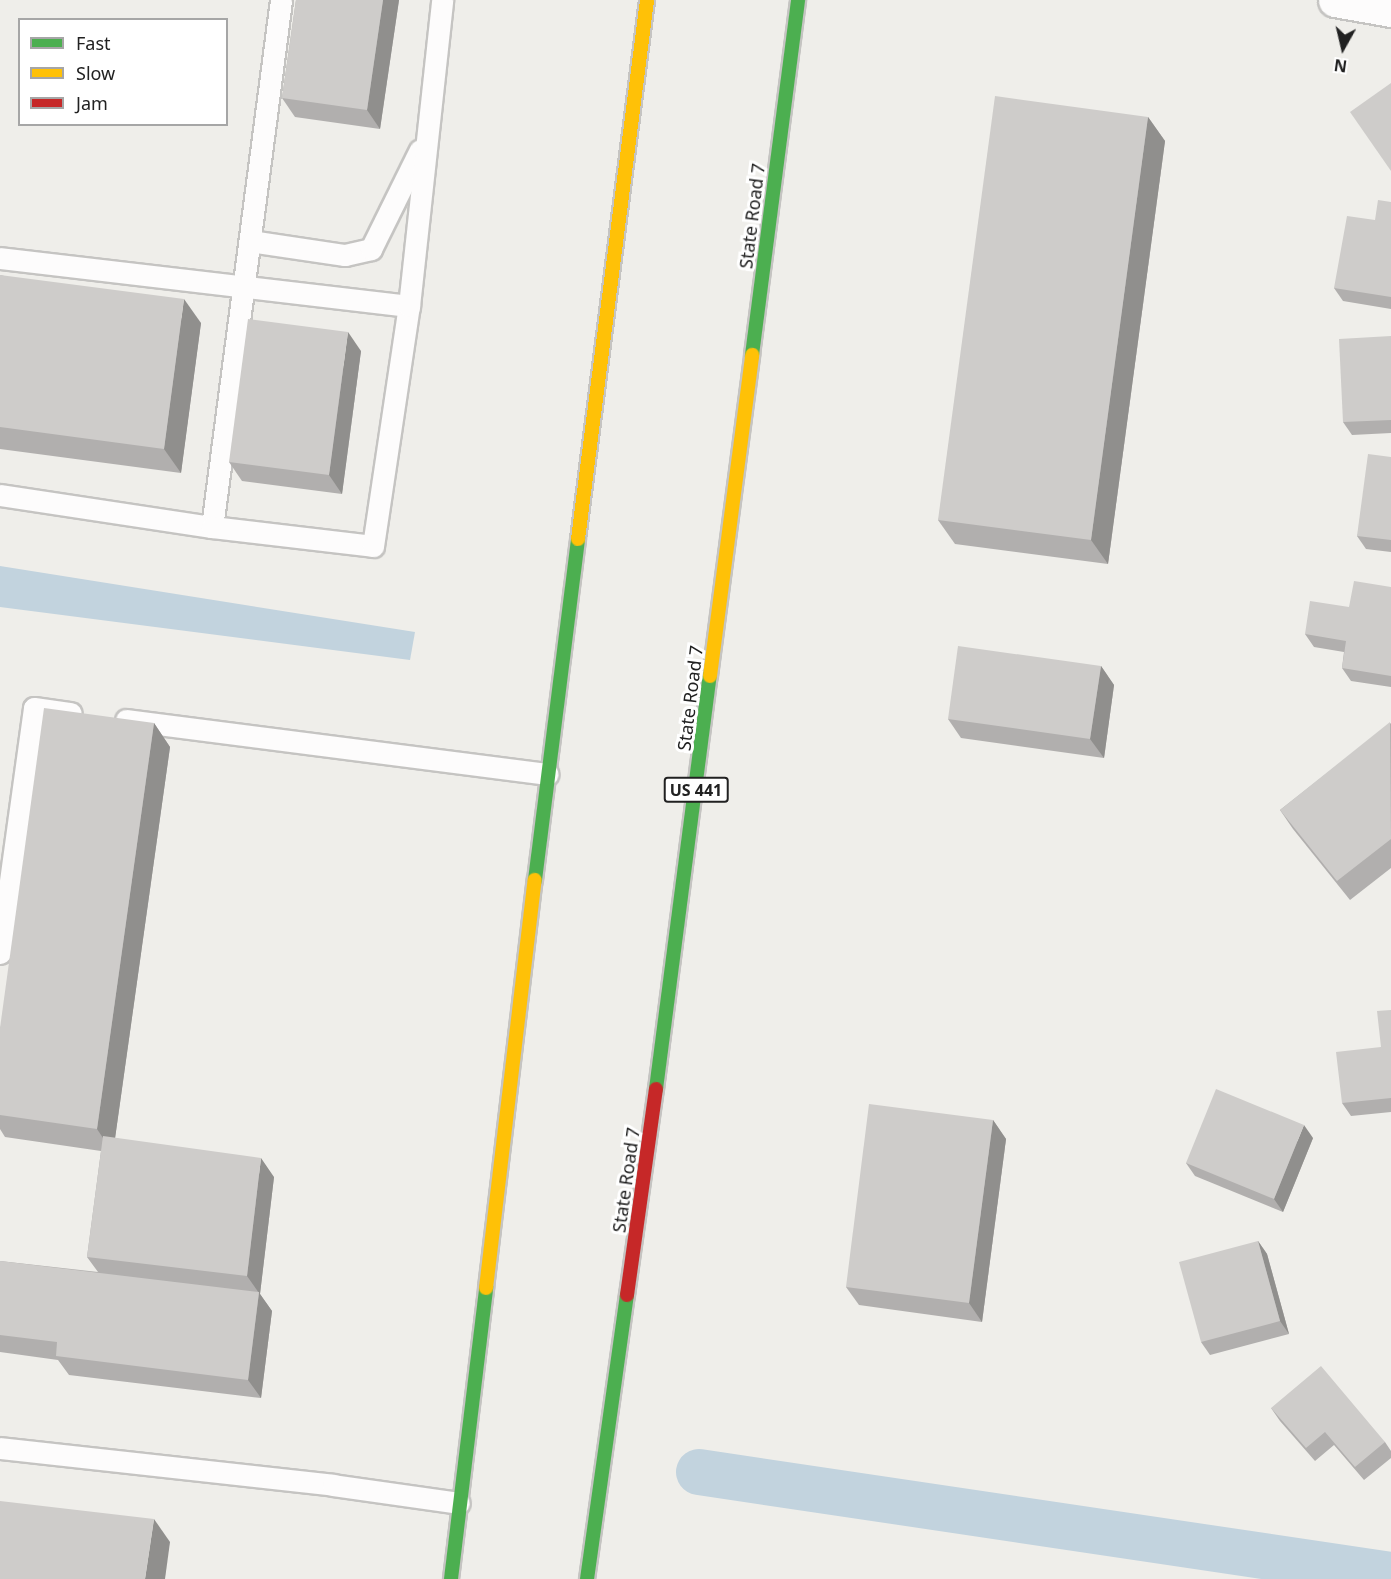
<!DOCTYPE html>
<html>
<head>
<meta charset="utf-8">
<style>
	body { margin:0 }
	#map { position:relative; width:1391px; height:1579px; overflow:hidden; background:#efeeea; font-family:"Noto Sans",sans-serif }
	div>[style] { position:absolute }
	.water>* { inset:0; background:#c2d3de }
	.canal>* { height:46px; margin:-23px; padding:0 23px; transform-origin:23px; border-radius:23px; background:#c2d3de }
	.roads { filter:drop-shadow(2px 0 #c5c4c2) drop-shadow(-2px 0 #c5c4c2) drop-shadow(0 2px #c5c4c2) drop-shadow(0 -2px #c5c4c2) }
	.lane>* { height:21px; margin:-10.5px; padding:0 10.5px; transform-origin:10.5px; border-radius:10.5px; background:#fdfcfc }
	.street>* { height:33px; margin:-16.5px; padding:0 16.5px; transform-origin:16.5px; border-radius:16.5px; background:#fdfcfc }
	.fast>* { height:14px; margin:-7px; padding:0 7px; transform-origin:7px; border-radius:7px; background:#4caf50 }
	.slow>* { height:14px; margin:-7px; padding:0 7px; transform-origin:7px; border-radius:7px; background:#ffc107 }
	.jam>* { height:14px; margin:-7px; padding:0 7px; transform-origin:7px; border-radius:7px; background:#c62828 }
	.wall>* { inset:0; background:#b1afae }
	.shaded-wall>* { inset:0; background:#908f8d }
	.building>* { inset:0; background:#ceccca }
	span { translate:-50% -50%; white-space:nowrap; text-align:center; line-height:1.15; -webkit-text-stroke:6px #fff; paint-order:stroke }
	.shield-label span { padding:2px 4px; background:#fff; border:2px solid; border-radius:4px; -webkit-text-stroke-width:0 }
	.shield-label { font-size:16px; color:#212121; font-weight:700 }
	.street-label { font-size:18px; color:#212121 }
	.legend { position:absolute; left:18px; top:18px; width:210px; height:108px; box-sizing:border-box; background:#fff; border:2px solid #a6a6a6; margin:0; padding:8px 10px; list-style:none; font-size:18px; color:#212121 }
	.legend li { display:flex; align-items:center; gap:12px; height:30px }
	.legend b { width:30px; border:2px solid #a6a6a6 }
	.north { position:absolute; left:1313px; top:18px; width:60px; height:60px; -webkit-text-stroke:4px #fff; paint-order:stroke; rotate:188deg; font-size:16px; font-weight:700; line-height:24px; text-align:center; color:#212121 }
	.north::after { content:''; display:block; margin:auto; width:21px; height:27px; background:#212121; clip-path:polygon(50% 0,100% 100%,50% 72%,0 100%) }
</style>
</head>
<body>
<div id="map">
	<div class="water">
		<div style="clip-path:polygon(0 566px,415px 632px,410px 660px,0 607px)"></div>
	</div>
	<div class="canal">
		<div style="left:699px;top:1472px;width:700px;rotate:8.47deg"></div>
	</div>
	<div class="roads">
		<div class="lane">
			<div style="left:250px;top:241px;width:96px;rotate:8.4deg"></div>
			<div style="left:345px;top:255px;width:27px;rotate:-13deg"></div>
			<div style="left:371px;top:249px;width:110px;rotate:-63.7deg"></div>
			<div style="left:0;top:258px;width:412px;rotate:6.7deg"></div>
			<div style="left:0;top:495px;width:214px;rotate:8.6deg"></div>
			<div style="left:212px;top:527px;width:531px;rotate:-82.54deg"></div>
			<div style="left:212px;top:527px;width:162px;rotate:6.7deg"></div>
			<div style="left:373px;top:546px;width:243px;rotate:-81.5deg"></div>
			<div style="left:409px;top:306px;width:308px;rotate:-83.8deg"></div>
			<div style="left:126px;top:720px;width:425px;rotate:7.3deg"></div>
			<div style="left:0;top:953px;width:247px;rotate:-82.1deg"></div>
			<div style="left:34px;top:708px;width:37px;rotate:8deg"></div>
			<div style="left:0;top:1448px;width:335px;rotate:6.3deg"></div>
			<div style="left:333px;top:1485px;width:127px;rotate:8.1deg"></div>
		</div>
		<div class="street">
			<div style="left:1335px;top:0;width:57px;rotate:10.1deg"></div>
		</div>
		<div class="fast">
			<div style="left:752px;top:355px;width:358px;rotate:-82.6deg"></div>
			<div style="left:535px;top:880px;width:344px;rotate:-82.8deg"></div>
			<div style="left:656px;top:1089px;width:417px;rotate:-82.6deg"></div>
			<div style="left:451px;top:1579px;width:293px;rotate:-83.1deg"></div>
			<div style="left:587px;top:1579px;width:287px;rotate:-82deg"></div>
		</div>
		<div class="slow">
			<div style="left:578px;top:539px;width:543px;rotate:-82.7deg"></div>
			<div style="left:710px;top:676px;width:324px;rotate:-82.5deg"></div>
			<div style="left:486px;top:1288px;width:411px;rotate:-83.2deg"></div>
		</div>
		<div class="jam">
			<div style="left:627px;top:1295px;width:208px;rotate:-82deg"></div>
		</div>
	</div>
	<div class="wall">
		<div style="clip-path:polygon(296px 0,399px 0,380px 129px,295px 117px,282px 98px)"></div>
		<div style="clip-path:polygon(1148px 117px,1165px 141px,1108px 564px,955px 544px,938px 520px)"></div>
		<div style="clip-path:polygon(1391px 202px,1391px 309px,1343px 301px,1334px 288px)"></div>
		<div style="clip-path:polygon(0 275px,201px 323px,181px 473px,0 449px)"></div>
		<div style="clip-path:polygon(1391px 336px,1391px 433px,1352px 435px,1343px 422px)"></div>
		<div style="clip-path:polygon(361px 351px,342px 494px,242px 481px,229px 462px)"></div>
		<div style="clip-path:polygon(1391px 457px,1391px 552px,1366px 549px,1357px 536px)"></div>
		<div style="clip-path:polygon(1391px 587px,1391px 687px,1351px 681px,1342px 668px,1344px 652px,1314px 647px,1305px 634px,1349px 607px)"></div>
		<div style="clip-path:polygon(1101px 666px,1114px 685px,1104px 758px,961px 738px,948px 719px)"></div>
		<div style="clip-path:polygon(154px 723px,170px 747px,115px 1138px,274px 1177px,260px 1294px,272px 1311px,261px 1398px,69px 1375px,58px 1360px,0 1352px,0 1261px,98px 1272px,87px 1257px,101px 1151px,5px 1137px,0 1129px,0 1028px)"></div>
		<div style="clip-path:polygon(1391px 723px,1391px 868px,1350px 900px,1293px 829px,1280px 810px)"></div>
		<div style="clip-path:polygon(1391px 1010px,1391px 1112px,1351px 1116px,1342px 1103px,1381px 1047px)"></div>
		<div style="clip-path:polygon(993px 1120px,1006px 1139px,982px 1322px,859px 1305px,846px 1287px)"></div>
		<div style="clip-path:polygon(1313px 1138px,1283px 1212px,1195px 1176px,1186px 1163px)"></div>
		<div style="clip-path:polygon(1258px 1241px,1267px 1254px,1289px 1334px,1210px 1355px,1201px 1342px)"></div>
		<div style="clip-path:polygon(1271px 1408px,1385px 1442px,1391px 1451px,1391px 1458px,1364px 1480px,1334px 1445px,1315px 1461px,1280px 1421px)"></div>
	</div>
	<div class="shaded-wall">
		<div style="clip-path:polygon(383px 0,399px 0,380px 129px,367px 110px)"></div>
		<div style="clip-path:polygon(1148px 117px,1165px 141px,1108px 564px,1091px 540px)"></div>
		<div style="clip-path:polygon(184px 299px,201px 323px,181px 473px,164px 449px)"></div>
		<div style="clip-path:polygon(348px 332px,361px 351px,342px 494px,329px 475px)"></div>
		<div style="clip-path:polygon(1101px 666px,1114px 685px,1104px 758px,1090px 739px)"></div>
		<div style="clip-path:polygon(154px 723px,170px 747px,113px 1153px,97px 1129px)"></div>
		<div style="clip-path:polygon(993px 1120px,1006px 1139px,982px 1322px,969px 1303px)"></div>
		<div style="clip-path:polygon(1304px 1125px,1313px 1138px,1283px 1212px,1274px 1199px)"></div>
		<div style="clip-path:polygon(261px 1158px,274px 1177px,260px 1294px,272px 1311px,261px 1398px,248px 1380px,259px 1293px,247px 1276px)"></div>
		<div style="clip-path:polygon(1258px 1241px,1267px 1254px,1289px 1334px,1280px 1321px)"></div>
		<div style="clip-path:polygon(154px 1519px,170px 1542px,165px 1579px,145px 1579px)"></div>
	</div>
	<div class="building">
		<div style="clip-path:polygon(296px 0,383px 0,367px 110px,282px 98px)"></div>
		<div style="clip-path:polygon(1391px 83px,1391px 171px,1350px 112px)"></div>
		<div style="clip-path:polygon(995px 96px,1148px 117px,1091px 540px,938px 520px)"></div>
		<div style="clip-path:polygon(1378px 200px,1391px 202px,1391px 297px,1334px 288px,1347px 216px,1375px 220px)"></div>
		<div style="clip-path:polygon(0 275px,184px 299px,164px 449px,0 427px)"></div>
		<div style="clip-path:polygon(248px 319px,348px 332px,329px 475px,229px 462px)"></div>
		<div style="clip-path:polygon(1391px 336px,1391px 420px,1343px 422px,1339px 339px)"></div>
		<div style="clip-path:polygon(1368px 454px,1391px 457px,1391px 540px,1357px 536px)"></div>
		<div style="clip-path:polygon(1354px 581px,1391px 587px,1391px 676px,1342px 668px,1346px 641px,1305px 634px,1310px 601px,1349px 607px)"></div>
		<div style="clip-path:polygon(958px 646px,1101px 666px,1090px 739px,948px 719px)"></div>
		<div style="clip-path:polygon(44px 708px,154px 723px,97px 1129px,0 1115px,0 1028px)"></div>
		<div style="clip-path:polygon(1390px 722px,1391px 839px,1337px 881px,1280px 810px)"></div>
		<div style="clip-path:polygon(1391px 1010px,1391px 1098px,1342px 1103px,1336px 1052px,1381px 1047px,1377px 1011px)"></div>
		<div style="clip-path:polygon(1216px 1089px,1304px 1125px,1274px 1199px,1186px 1163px)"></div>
		<div style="clip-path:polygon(869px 1104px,993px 1120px,969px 1303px,846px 1287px)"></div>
		<div style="clip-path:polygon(103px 1136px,261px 1158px,247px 1276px,87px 1257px)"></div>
		<div style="clip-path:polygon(1258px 1241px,1280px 1321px,1201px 1342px,1179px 1262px)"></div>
		<div style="clip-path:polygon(0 1261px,259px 1292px,248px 1380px,56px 1356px,57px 1342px,0 1335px)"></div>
		<div style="clip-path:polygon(1321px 1366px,1385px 1442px,1355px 1467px,1325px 1432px,1306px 1448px,1271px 1408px)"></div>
		<div style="clip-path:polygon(0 1501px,154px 1519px,145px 1579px,0 1579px)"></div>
	</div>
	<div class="shield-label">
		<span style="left:696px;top:790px">US 441</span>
	</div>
	<div class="street-label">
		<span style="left:752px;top:216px;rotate:-83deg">State Road 7</span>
		<span style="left:690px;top:698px;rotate:-83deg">State Road 7</span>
		<span style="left:626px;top:1180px;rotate:-82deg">State Road 7</span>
	</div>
	<ul class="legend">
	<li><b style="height:8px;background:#4caf50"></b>Fast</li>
	<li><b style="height:8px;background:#ffc107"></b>Slow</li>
	<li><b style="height:8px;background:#c62828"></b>Jam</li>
	</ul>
	<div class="north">N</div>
</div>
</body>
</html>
